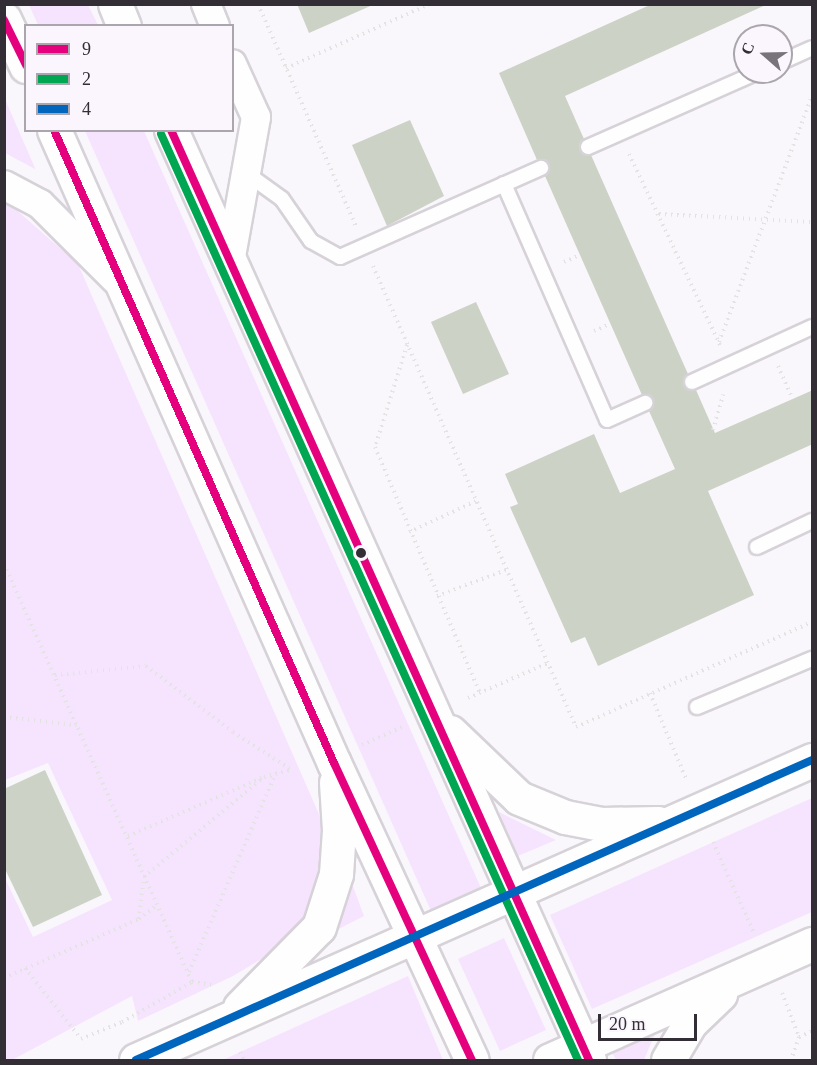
<!DOCTYPE html>
<html>
<head>
<meta charset="utf-8">
<style>
	body { margin:0 }
	#map { position:relative; width:817px; height:1065px; overflow:hidden; background:#faf7fc; font-family:"Times New Roman",serif }
	div>[style] { position:absolute }
	.green>* { inset:0; background:#f6e4fe }
	.building>* { inset:0; background:#ccd3c6 }
	.path>* { height:4px; margin-top:-2px; transform-origin:0; background:repeating-linear-gradient(90deg,#e4e3e4 0 1.5px,transparent 0 6px) }
	.roads { filter:drop-shadow(2px 0 #d6d2d8) drop-shadow(-2px 0 #d6d2d8) drop-shadow(0 2px #d6d2d8) drop-shadow(0 -2px #d6d2d8) }
	.lane>* { height:14px; margin:-7px; padding:0 7px; transform-origin:7px; border-radius:7px; background:#fefeff }
	.street>* { height:28px; margin:-14px; padding:0 14px; transform-origin:14px; border-radius:14px; background:#fefeff }
	.secondary>* { height:33px; margin:-16.5px; padding:0 16.5px; transform-origin:16.5px; border-radius:16.5px; background:#fefeff }
	.bus-1>* { height:8px; margin:-4px; padding:0 4px; transform-origin:4px; border-radius:4px; background:#e5007d }
	.bus-2>* { height:8px; margin:-4px; padding:0 4px; transform-origin:4px; border-radius:4px; background:#00a651 }
	.bus-3>* { height:8px; margin:-4px; padding:0 4px; transform-origin:4px; border-radius:4px; background:#0065bd }
	.dots>* { width:16px; height:16px; translate:-50% -50%; box-sizing:border-box; border:3px solid #fbf6fd; border-radius:50% }
	span { translate:-50% -50%; white-space:nowrap; text-align:center; line-height:1.15; -webkit-text-stroke:4.5px #fbf6fd; paint-order:stroke }
	.frame { position:absolute; inset:0; border:6px solid #332e35; pointer-events:none }
	.legend { position:absolute; left:24px; top:24px; width:210px; height:108px; box-sizing:border-box; background:#fbf6fd; border:2px solid #aba6ad; margin:0; padding:8px 10px; list-style:none; font-size:18px; color:#332e35 }
	.legend li { display:flex; align-items:center; gap:12px; height:30px }
	.legend b { width:30px; border:2px solid #aba6ad }
	.north { position:absolute; left:733px; top:24px; width:60px; height:60px; box-sizing:border-box; background:#fbf6fd; border:2px solid #aba6ad; border-radius:50%; rotate:290deg; font-size:16px; font-weight:700; line-height:24px; text-align:center; color:#332e35 }
	.north::after { content:''; display:block; margin:auto; width:21px; height:27px; background:#79747b; clip-path:polygon(50% 0,100% 100%,50% 72%,0 100%) }
	.scale { position:absolute; left:598px; top:1014px; width:99px; height:27px; box-sizing:border-box; border:3px solid #332e35; border-top:0; padding-left:8px; font-size:18px; line-height:21px; white-space:nowrap; color:#332e35; -webkit-text-stroke:4px #fbf6fd; paint-order:stroke }
</style>
</head>
<body>
<div id="map">
	<div class="green">
		<div style="clip-path:polygon(29px 5px,88px 5px,98px 25px,38px 25px)"></div>
		<div style="clip-path:polygon(5px 99px,35px 168px,35px 169px,5px 153px)"></div>
		<div style="clip-path:polygon(85px 131px,144px 131px,481px 888px,431px 911px)"></div>
		<div style="clip-path:polygon(5px 200px,78px 264px,322px 821px,327px 865px,313px 907px,288px 943px,233px 976px,138px 1021px,132px 996px,12px 1060px,4px 1060px,4px 876px,33px 937px,112px 900px,48px 763px,5px 780px)"></div>
		<div style="clip-path:polygon(812px 798px,812px 912px,592px 1009px,550px 915px)"></div>
		<div style="clip-path:polygon(499px 812px,556px 840px,518px 856px)"></div>
		<div style="clip-path:polygon(351px 881px,364px 916px,331px 933px)"></div>
		<div style="clip-path:polygon(504px 938px,546px 1030px,500px 1051px,458px 959px)"></div>
		<div style="clip-path:polygon(408px 976px,443px 1060px,223px 1060px,240px 1052px)"></div>
		<div style="clip-path:polygon(655px 1034px,644px 1060px,616px 1060px,612px 1052px)"></div>
	</div>
	<div class="building">
		<div style="clip-path:polygon(297px 4px,375px 4px,309px 33px)"></div>
		<div style="clip-path:polygon(652px 4px,768px 4px,565px 96px,584px 139px,580px 150px,591px 155px,688px 374px,684px 385px,696px 390px,715px 433px,813px 390px,813px 444px,708px 491px,754px 595px,598px 666px,585px 637px,571px 643px,510px 507px,518px 504px,505px 474px,594px 434px,620px 493px,675px 469px,649px 411px,653px 400px,642px 395px,545px 176px,549px 164px,537px 160px,499px 73px)"></div>
		<div style="clip-path:polygon(410px 120px,444px 196px,387px 226px,352px 145px)"></div>
		<div style="clip-path:polygon(476px 302px,509px 374px,463px 394px,431px 322px)"></div>
		<div style="clip-path:polygon(45px 770px,102px 895px,33px 927px,4px 867px,4px 789px)"></div>
	</div>
	<div class="path">
		<div style="left:258px;top:4px;width:243px;rotate:66.2deg"></div>
		<div style="left:286px;top:68px;width:158px;rotate:-24deg"></div>
		<div style="left:629px;top:154px;width:212px;rotate:64.5deg"></div>
		<div style="left:659px;top:214px;width:153px;rotate:3deg"></div>
		<div style="left:564px;top:262px;width:17px;rotate:-24deg"></div>
		<div style="left:373px;top:266px;width:504px;rotate:66.23deg"></div>
		<div style="left:576px;top:727px;width:258px;rotate:-24deg"></div>
		<div style="left:594px;top:331px;width:17px;rotate:-24deg"></div>
		<div style="left:719px;top:342px;width:263px;rotate:-69.3deg"></div>
		<div style="left:407px;top:345px;width:107px;rotate:107.4deg"></div>
		<div style="left:375px;top:447px;width:267px;rotate:66.9deg"></div>
		<div style="left:778px;top:366px;width:36px;rotate:66deg"></div>
		<div style="left:713px;top:430px;width:37px;rotate:-74deg"></div>
		<div style="left:409px;top:532px;width:74px;rotate:-24.8deg"></div>
		<div style="left:4px;top:564px;width:458px;rotate:65.8deg"></div>
		<div style="left:192px;top:982px;width:22px;rotate:8deg"></div>
		<div style="left:437px;top:596px;width:74px;rotate:-20.6deg"></div>
		<div style="left:55px;top:675px;width:91px;rotate:-5.6deg"></div>
		<div style="left:146px;top:666px;width:109px;rotate:37.2deg"></div>
		<div style="left:233px;top:732px;width:70px;rotate:32.8deg"></div>
		<div style="left:650px;top:693px;width:95px;rotate:67.2deg"></div>
		<div style="left:468px;top:698px;width:87px;rotate:-23.6deg"></div>
		<div style="left:4px;top:717px;width:73px;rotate:6.3deg"></div>
		<div style="left:362px;top:745px;width:46px;rotate:-24.3deg"></div>
		<div style="left:128px;top:836px;width:148px;rotate:-23.5deg"></div>
		<div style="left:264px;top:777px;width:28px;rotate:-15deg"></div>
		<div style="left:713px;top:842px;width:102px;rotate:65.7deg"></div>
		<div style="left:139px;top:919px;width:42px;rotate:-83.2deg"></div>
		<div style="left:144px;top:877px;width:156px;rotate:-39.8deg"></div>
		<div style="left:25px;top:968px;width:90px;rotate:51.7deg"></div>
		<div style="left:81px;top:1039px;width:44px;rotate:-22.5deg"></div>
		<div style="left:122px;top:1022px;width:81px;rotate:-29.7deg"></div>
		<div style="left:189px;top:972px;width:215px;rotate:-66.4deg"></div>
		<div style="left:4px;top:978px;width:147px;rotate:-23.6deg"></div>
		<div style="left:139px;top:919px;width:23px;rotate:-38deg"></div>
		<div style="left:782px;top:993px;width:47px;rotate:68.9deg"></div>
		<div style="left:799px;top:1037px;width:24px;rotate:109deg"></div>
		<div style="left:799px;top:1037px;width:14px;rotate:-25deg"></div>
		<div style="left:240px;top:1052px;width:9px;rotate:63deg"></div>
	</div>
	<div class="roads">
		<div class="lane">
			<div style="left:781px;top:62px;width:34px;rotate:-24deg"></div>
			<div style="left:588px;top:147px;width:186px;rotate:-23.8deg"></div>
			<div style="left:246px;top:173px;width:44px;rotate:35.8deg"></div>
			<div style="left:282px;top:199px;width:51px;rotate:55.4deg"></div>
			<div style="left:311px;top:241px;width:33px;rotate:29deg"></div>
			<div style="left:340px;top:257px;width:220px;rotate:-23.9deg"></div>
			<div style="left:504px;top:184px;width:257px;rotate:66.4deg"></div>
			<div style="left:607px;top:420px;width:42px;rotate:-24.1deg"></div>
			<div style="left:692px;top:382px;width:132px;rotate:-24.6deg"></div>
			<div style="left:757px;top:547px;width:61px;rotate:-25.3deg"></div>
			<div style="left:697px;top:707px;width:125px;rotate:-22.7deg"></div>
		</div>
		<div class="street">
			<div style="left:206px;top:4px;width:24px;rotate:68deg"></div>
			<div style="left:4px;top:185px;width:41px;rotate:27.8deg"></div>
			<div style="left:40px;top:204px;width:107px;rotate:45deg"></div>
			<div style="left:230px;top:262px;width:147px;rotate:-79.8deg"></div>
			<div style="left:256px;top:117px;width:58px;rotate:-114.4deg"></div>
		</div>
		<div class="secondary">
			<div style="left:115px;top:4px;width:24px;rotate:68deg"></div>
			<div style="left:4px;top:19px;width:52px;rotate:64.9deg"></div>
			<div style="left:54px;top:130px;width:692px;rotate:66.14deg"></div>
			<div style="left:334px;top:763px;width:327px;rotate:65.1deg"></div>
			<div style="left:171px;top:130px;width:1020px;rotate:65.8deg"></div>
			<div style="left:450px;top:732px;width:95px;rotate:43.7deg"></div>
			<div style="left:519px;top:798px;width:50px;rotate:22.4deg"></div>
			<div style="left:565px;top:817px;width:37px;rotate:11deg"></div>
			<div style="left:601px;top:824px;width:57px;rotate:-1deg"></div>
			<div style="left:240px;top:1007px;width:112px;rotate:-45.4deg"></div>
			<div style="left:319px;top:927px;width:56px;rotate:-72.2deg"></div>
			<div style="left:336px;top:874px;width:44px;rotate:-86.1deg"></div>
			<div style="left:339px;top:830px;width:48px;rotate:-93.6deg"></div>
			<div style="left:136px;top:1060px;width:740px;rotate:-23.93deg"></div>
			<div style="left:550px;top:1060px;width:287px;rotate:-23.9deg"></div>
			<div style="left:668px;top:1060px;width:43px;rotate:-59.3deg"></div>
			<div style="left:690px;top:1023px;width:42px;rotate:-44deg"></div>
		</div>
	</div>
	<div class="bus-1">
		<div style="left:4px;top:20px;width:50px;rotate:63.9deg"></div>
		<div style="left:54px;top:130px;width:692px;rotate:66.14deg"></div>
		<div style="left:334px;top:763px;width:327px;rotate:65.1deg"></div>
		<div style="left:171px;top:130px;width:1020px;rotate:65.8deg"></div>
	</div>
	<div class="bus-2">
		<div style="left:161px;top:134px;width:1016px;rotate:65.76deg"></div>
	</div>
	<div class="bus-3">
		<div style="left:136px;top:1060px;width:740px;rotate:-23.93deg"></div>
	</div>
	<div class="dots">
		<div style="left:361px;top:553px;background:#332e35"></div>
	</div>
	<div class="frame"></div>
	<ul class="legend">
	<li><b style="height:8px;background:#e5007d"></b>9</li>
	<li><b style="height:8px;background:#00a651"></b>2</li>
	<li><b style="height:8px;background:#0065bd"></b>4</li>
	</ul>
	<div class="north">С</div>
	<div class="scale">20 m</div>
</div>
</body>
</html>
